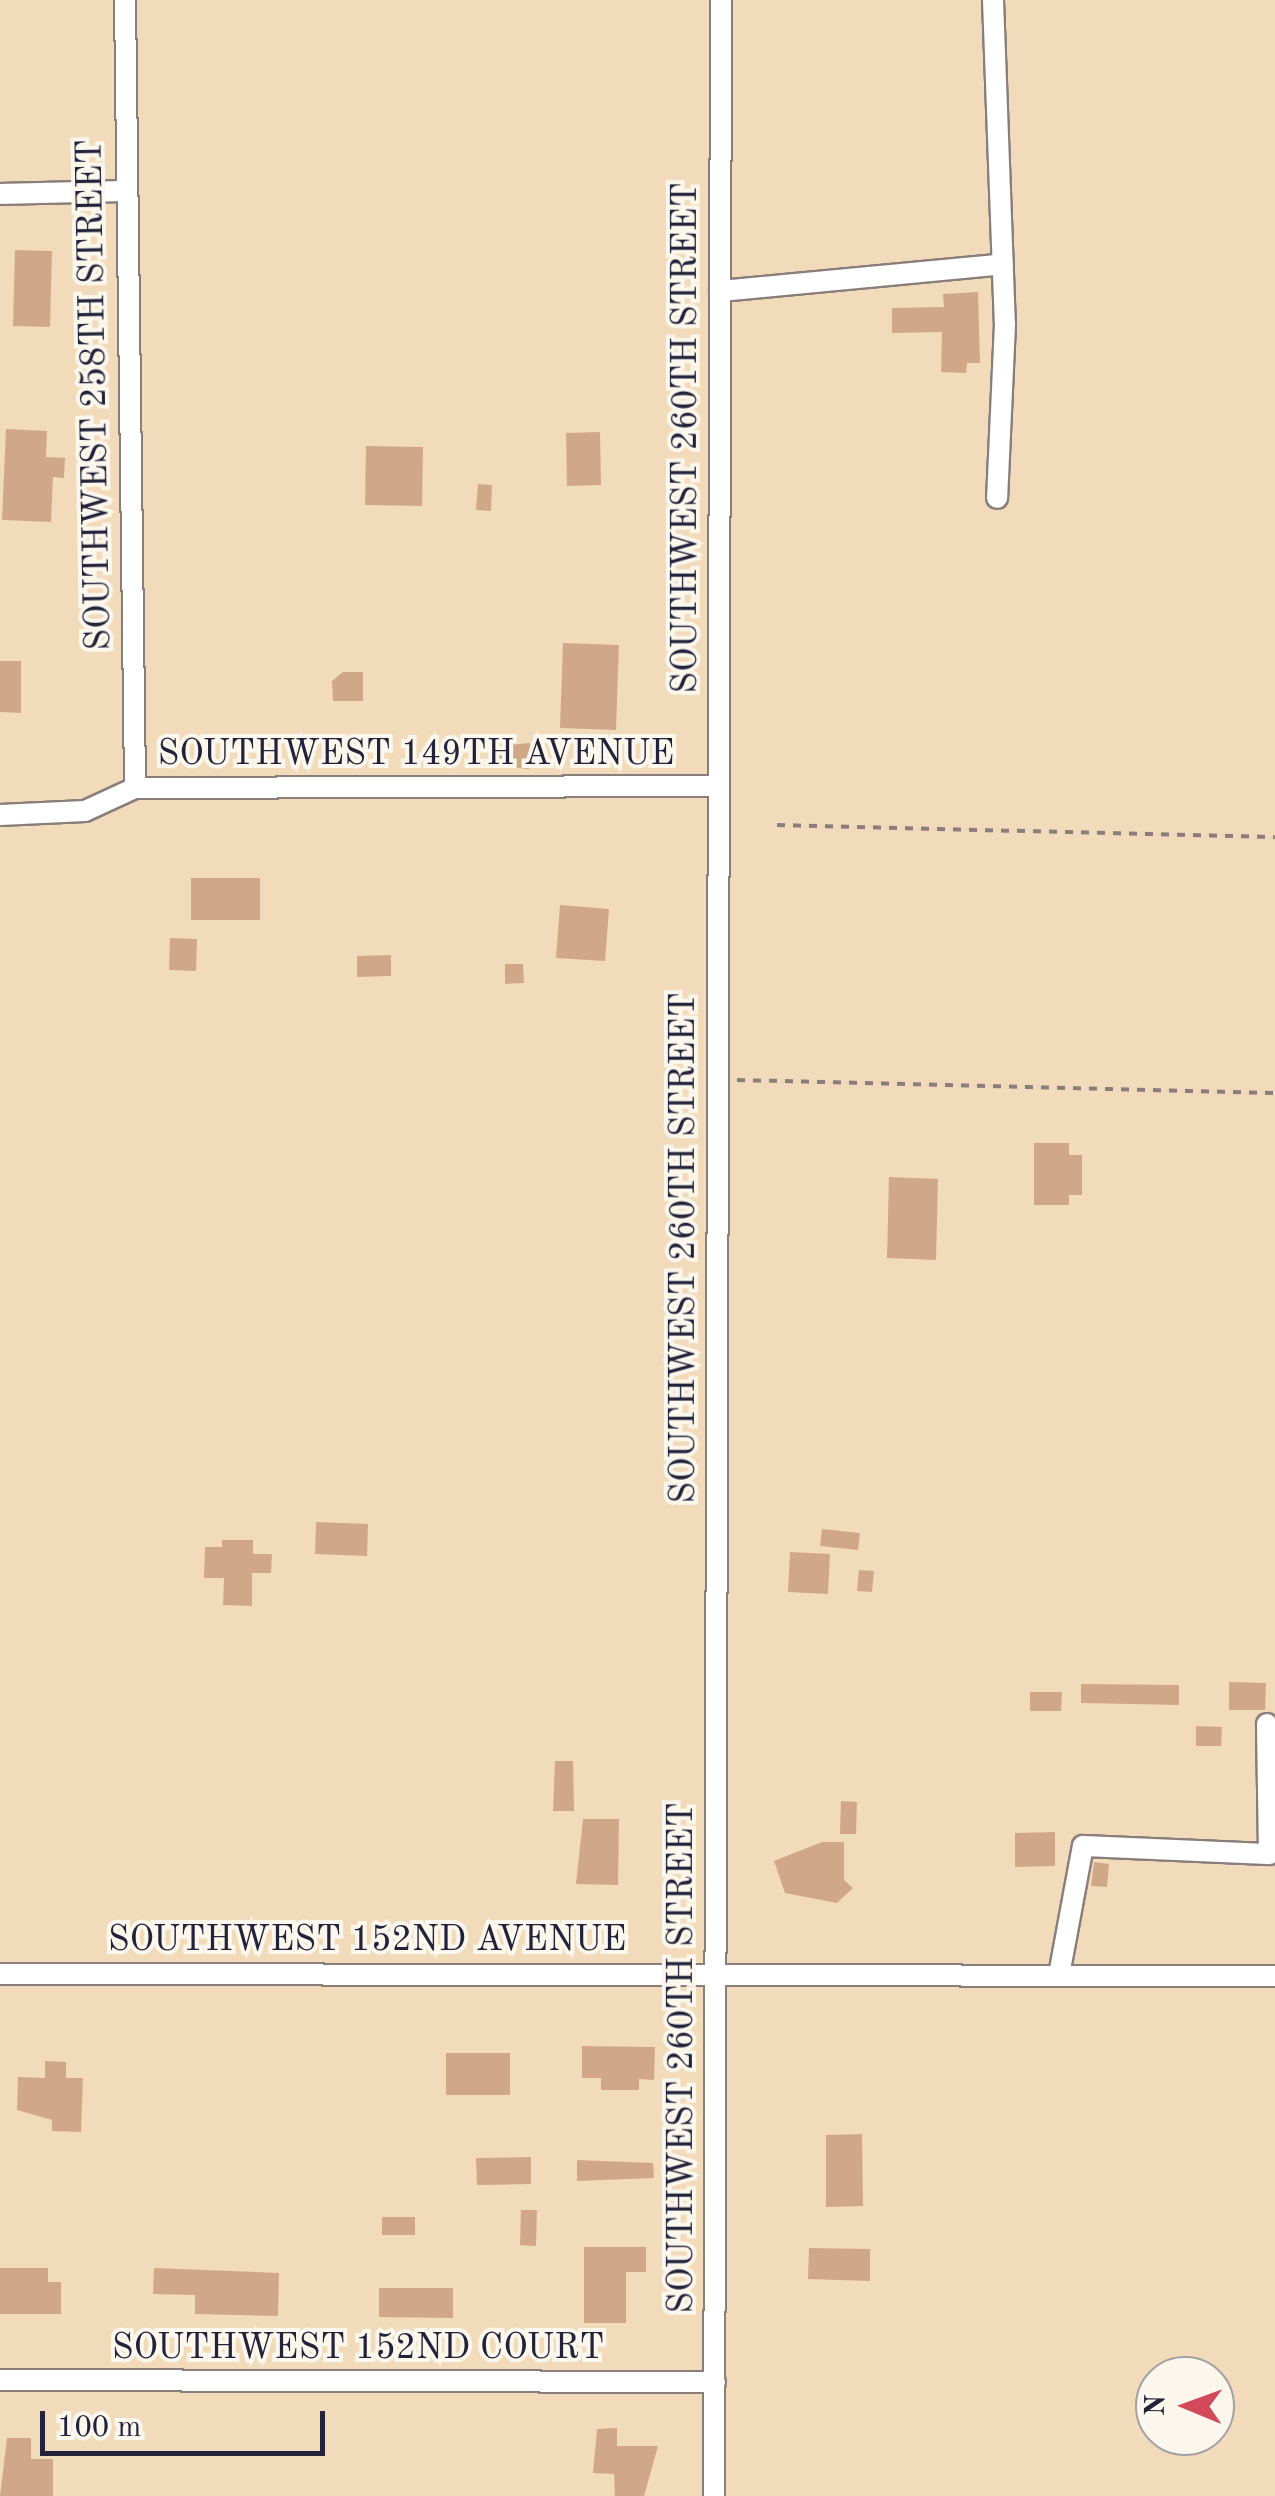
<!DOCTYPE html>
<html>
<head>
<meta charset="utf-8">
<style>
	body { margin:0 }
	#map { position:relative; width:1275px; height:2496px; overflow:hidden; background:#f2dbbb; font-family:"Old Standard TT",serif }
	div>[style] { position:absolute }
	.building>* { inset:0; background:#d1a887 }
	.path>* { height:4px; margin-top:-2px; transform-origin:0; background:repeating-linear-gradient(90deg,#8a7e7b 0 8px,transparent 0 16px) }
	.roads { filter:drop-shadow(2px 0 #8a7e7b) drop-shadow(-2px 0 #8a7e7b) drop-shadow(0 2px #8a7e7b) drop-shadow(0 -2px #8a7e7b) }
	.minor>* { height:20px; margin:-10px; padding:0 10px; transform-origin:10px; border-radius:10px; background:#fff }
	span { translate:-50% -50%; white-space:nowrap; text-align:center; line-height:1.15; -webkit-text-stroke:8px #fbf7ec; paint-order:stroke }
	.street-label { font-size:35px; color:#22223b }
	.north { position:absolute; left:1135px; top:2356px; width:100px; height:100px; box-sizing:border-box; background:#fbf7ec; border:2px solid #a4a2a5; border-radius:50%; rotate:271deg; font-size:28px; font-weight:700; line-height:40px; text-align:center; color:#22223b }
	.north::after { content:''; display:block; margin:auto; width:35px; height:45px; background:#d1495b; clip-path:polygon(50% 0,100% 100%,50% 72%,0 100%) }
	.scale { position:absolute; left:40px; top:2411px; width:285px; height:45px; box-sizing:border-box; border:5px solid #22223b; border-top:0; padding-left:12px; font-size:30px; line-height:35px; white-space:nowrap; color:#22223b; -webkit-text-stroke:8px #fbf7ec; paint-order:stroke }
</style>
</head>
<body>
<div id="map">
	<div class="building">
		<div style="clip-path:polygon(15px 250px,52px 251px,50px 327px,13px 326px)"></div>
		<div style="clip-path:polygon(978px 292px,980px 363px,967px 363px,966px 373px,941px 372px,942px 332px,892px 333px,892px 308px,944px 307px,943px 294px)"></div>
		<div style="clip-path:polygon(6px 429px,47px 431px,46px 457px,65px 458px,64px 478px,53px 477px,51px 522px,2px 520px)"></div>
		<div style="clip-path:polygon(600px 432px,601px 485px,567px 486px,566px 433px)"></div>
		<div style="clip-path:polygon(366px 446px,423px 447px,422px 506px,365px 505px)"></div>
		<div style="clip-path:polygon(478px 484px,492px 485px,491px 511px,476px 510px)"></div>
		<div style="clip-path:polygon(563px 643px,619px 645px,616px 730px,560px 728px)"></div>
		<div style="clip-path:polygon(0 661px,21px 661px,21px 713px,0 712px)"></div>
		<div style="clip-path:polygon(343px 672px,363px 672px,363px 701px,333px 701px,332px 681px)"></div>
		<div style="clip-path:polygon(530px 743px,529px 769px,488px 765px,488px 747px)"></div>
		<div style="clip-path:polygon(191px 878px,260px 878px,260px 920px,191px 920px)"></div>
		<div style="clip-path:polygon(560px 905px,609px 909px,605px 961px,556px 958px)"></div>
		<div style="clip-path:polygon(170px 938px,197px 939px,196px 971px,169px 970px)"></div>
		<div style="clip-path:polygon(391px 955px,391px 976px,357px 977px,357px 956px)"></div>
		<div style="clip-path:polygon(505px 964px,523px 964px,524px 983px,505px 984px)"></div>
		<div style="clip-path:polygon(1034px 1143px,1069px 1143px,1069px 1155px,1082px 1155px,1082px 1195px,1069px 1195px,1069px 1205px,1034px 1205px)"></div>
		<div style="clip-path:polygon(889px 1177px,938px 1179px,936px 1260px,887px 1258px)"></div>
		<div style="clip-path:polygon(316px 1522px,368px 1524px,367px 1556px,315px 1554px)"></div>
		<div style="clip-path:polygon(822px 1529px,860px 1533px,858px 1550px,820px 1546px)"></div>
		<div style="clip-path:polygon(222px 1540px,253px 1540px,253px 1554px,272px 1554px,271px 1573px,252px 1573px,252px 1606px,223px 1605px,224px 1578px,204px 1578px,205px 1547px,222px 1547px)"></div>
		<div style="clip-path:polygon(790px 1552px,830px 1554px,828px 1594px,788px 1592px)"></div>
		<div style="clip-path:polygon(859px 1570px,874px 1571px,872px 1592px,857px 1591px)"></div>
		<div style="clip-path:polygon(1229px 1682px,1266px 1683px,1265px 1710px,1229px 1710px)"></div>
		<div style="clip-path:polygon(1081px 1684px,1179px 1685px,1179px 1705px,1081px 1703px)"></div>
		<div style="clip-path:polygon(1030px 1692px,1062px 1692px,1061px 1711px,1030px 1711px)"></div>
		<div style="clip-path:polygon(1196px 1726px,1222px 1727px,1221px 1746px,1196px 1746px)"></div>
		<div style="clip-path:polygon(555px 1761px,573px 1761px,574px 1811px,553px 1811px)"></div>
		<div style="clip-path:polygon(841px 1801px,857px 1802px,856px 1834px,840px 1834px)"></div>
		<div style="clip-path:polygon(583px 1819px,619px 1819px,618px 1885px,576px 1884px)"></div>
		<div style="clip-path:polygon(1055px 1832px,1055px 1866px,1015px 1867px,1015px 1833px)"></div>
		<div style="clip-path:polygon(822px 1842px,844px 1842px,844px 1880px,853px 1888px,837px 1903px,785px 1893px,774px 1861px)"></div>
		<div style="clip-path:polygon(1094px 1862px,1109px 1864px,1107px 1887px,1091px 1886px)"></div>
		<div style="clip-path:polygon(582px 2046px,655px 2047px,654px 2080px,639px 2079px,639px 2090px,601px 2090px,601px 2078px,582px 2078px)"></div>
		<div style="clip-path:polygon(446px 2053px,510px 2053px,510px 2095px,446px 2095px)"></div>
		<div style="clip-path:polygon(45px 2061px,66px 2062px,66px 2078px,83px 2078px,81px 2132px,52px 2131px,52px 2120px,17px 2110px,18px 2077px,45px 2078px)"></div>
		<div style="clip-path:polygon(862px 2134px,863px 2206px,826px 2207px,826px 2135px)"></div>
		<div style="clip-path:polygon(531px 2157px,531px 2184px,477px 2185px,476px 2158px)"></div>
		<div style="clip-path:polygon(577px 2160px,653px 2163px,654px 2178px,577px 2181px)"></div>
		<div style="clip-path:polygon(521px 2210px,537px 2210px,536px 2246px,520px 2245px)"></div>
		<div style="clip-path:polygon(382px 2217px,415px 2217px,415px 2235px,382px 2235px)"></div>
		<div style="clip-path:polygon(584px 2247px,646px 2247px,646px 2272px,626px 2272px,626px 2323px,584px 2323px)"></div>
		<div style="clip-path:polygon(809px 2248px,870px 2249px,870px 2281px,808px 2279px)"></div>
		<div style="clip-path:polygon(0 2268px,48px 2268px,48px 2282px,61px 2282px,61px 2314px,0 2314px)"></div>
		<div style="clip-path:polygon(154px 2268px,279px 2273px,278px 2316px,195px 2314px,195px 2295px,153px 2294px)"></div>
		<div style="clip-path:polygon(379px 2288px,453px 2288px,453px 2318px,379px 2317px)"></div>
		<div style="clip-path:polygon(617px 2428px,617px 2446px,658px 2446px,644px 2496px,615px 2496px,614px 2474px,593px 2473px,597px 2429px)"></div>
		<div style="clip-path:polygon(7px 2438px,31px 2438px,31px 2459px,53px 2459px,53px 2496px,0 2496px)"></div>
	</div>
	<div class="path">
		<div style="left:777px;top:825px;width:498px;rotate:1.4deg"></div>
		<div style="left:737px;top:1080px;width:538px;rotate:1.38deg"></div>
	</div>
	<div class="roads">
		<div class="minor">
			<div style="left:125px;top:0;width:788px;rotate:89.27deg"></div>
			<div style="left:993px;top:0;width:324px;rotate:87.9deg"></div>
			<div style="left:1005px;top:324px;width:174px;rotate:92.6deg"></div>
			<div style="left:0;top:194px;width:124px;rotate:-1.4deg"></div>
			<div style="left:720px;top:291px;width:284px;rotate:-5.4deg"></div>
			<div style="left:0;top:815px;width:85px;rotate:-2.7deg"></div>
			<div style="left:85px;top:811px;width:55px;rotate:-24.7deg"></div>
			<div style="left:135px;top:788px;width:584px;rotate:-0.2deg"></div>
			<div style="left:0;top:1974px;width:1275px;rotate:0.09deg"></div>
			<div style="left:1059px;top:1975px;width:131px;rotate:-79.5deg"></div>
			<div style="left:1083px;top:1846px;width:186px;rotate:2.5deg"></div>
			<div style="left:1269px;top:1854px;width:130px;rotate:-90.9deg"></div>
			<div style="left:0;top:2380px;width:715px;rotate:0.16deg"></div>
			<div style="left:714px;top:2496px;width:2496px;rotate:-89.84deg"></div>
		</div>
	</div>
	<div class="street-label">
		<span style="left:96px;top:395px;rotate:-91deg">SOUTHWEST 258TH STREET</span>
		<span style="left:687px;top:438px;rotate:-90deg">SOUTHWEST 260TH STREET</span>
		<span style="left:416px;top:755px">SOUTHWEST 149TH AVENUE</span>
		<span style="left:685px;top:1248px;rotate:-90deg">SOUTHWEST 260TH STREET</span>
		<span style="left:367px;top:1941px">SOUTHWEST 152ND AVENUE</span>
		<span style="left:683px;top:2058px;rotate:-90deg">SOUTHWEST 260TH STREET</span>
		<span style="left:358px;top:2349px">SOUTHWEST 152ND COURT</span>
	</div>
	<div class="north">N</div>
	<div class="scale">100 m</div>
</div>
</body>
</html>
